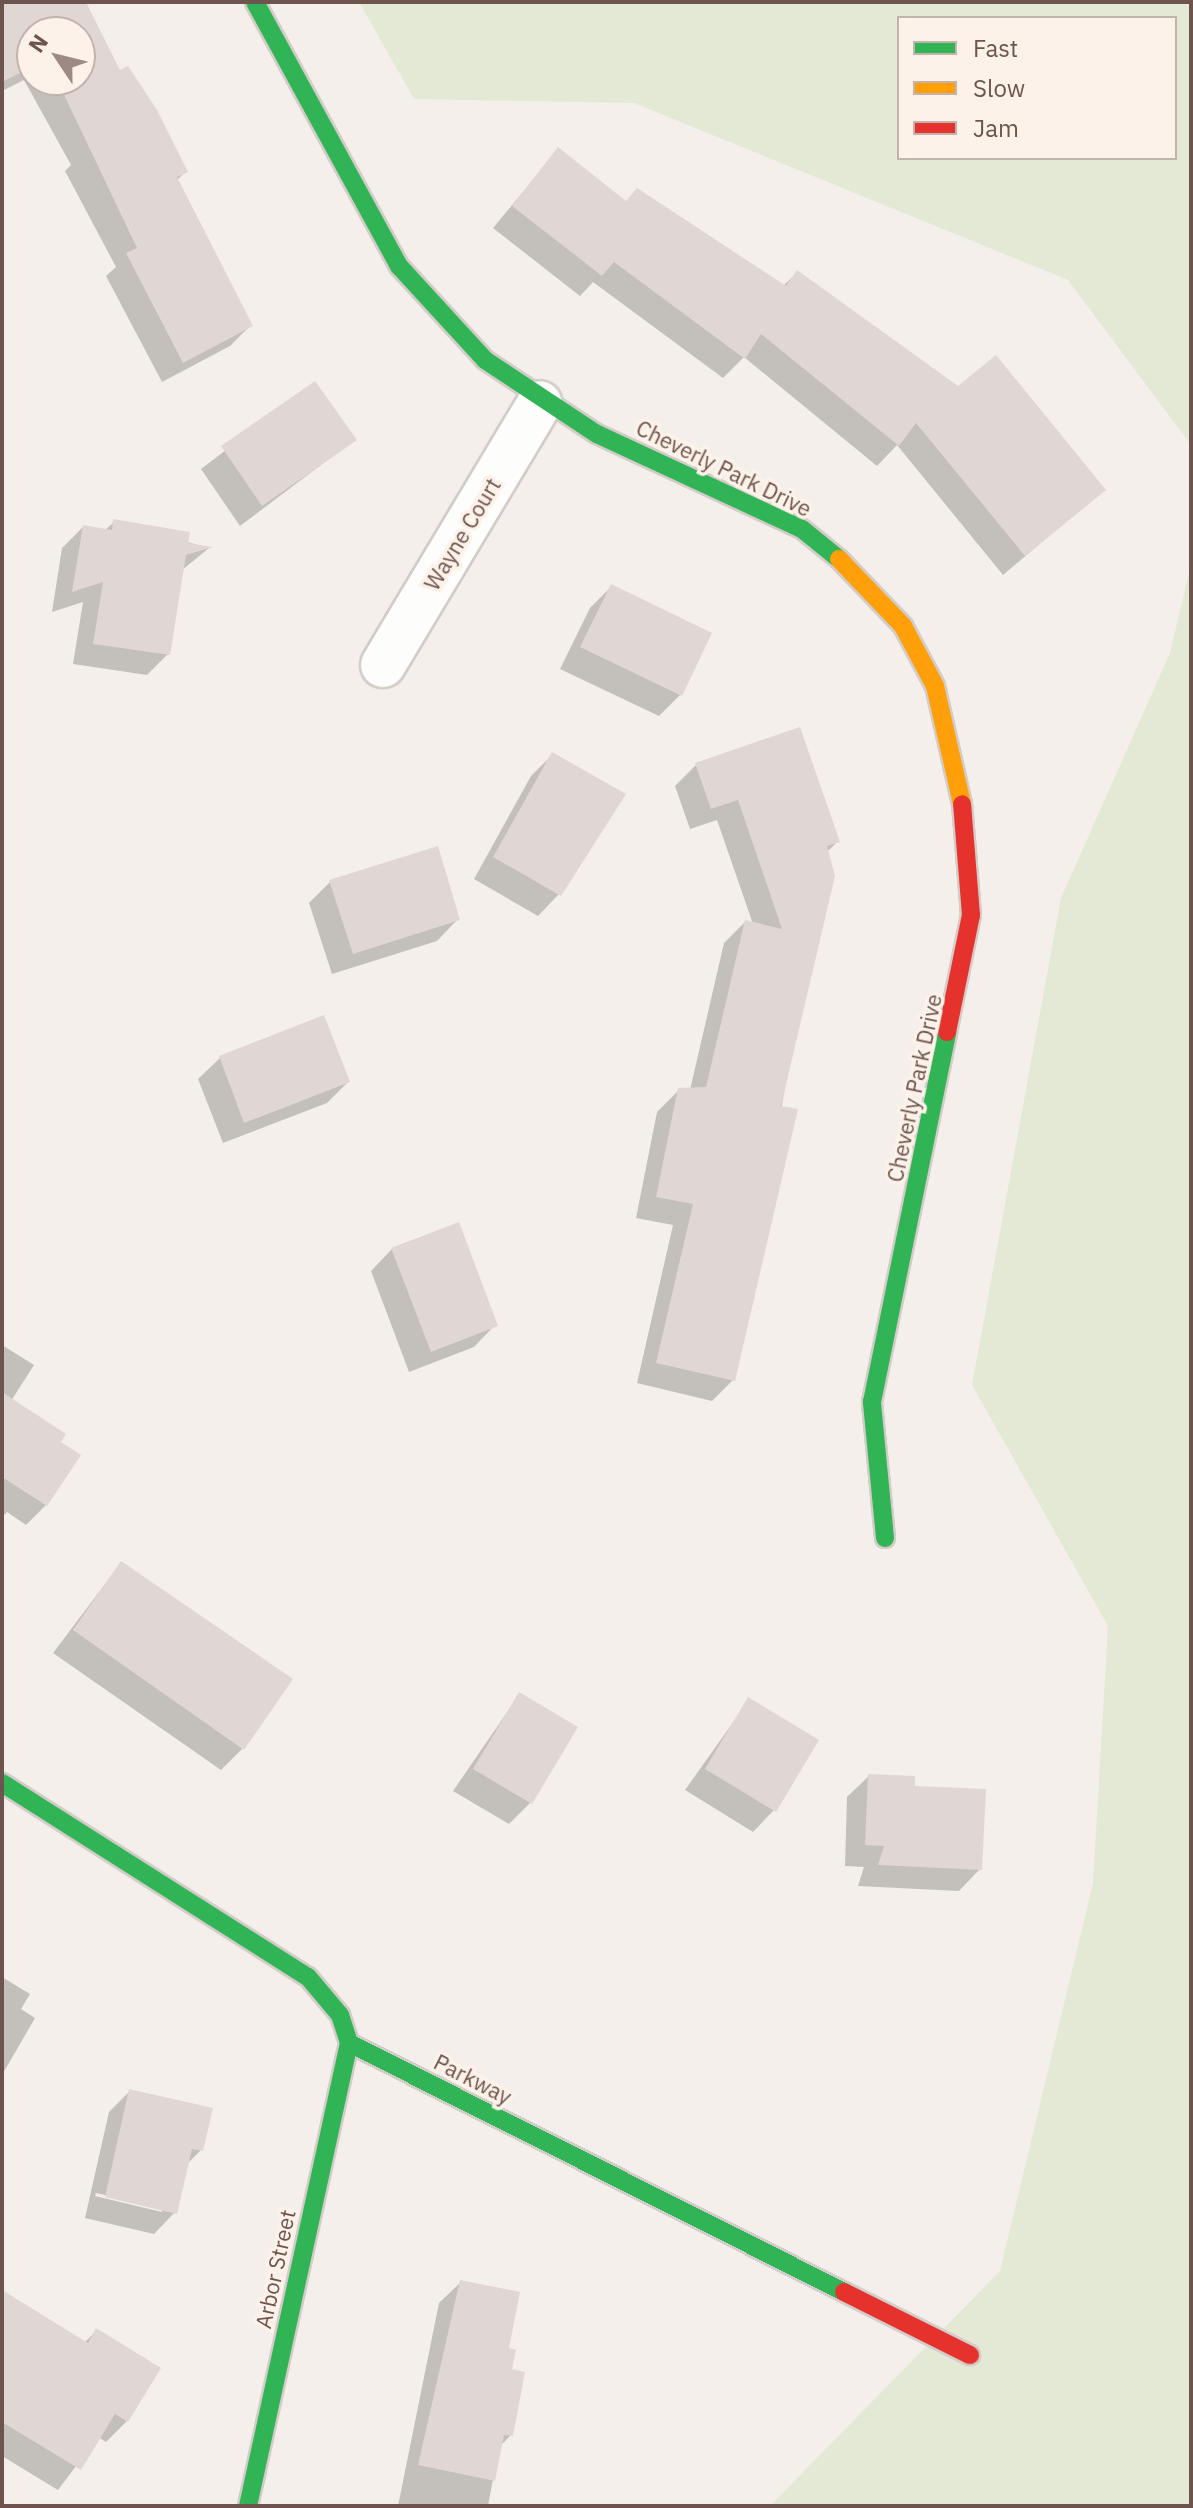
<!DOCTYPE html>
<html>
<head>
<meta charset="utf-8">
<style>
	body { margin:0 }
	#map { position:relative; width:1193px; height:2508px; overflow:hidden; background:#f4efea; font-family:"IBM Plex Sans",sans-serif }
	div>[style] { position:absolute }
	.green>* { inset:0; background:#e4e9d6 }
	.shadow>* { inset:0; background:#0003 }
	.building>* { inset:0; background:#e0d6d3 }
	.roads { filter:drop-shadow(2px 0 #d3ccc8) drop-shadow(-2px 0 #d3ccc8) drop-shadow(0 2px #d3ccc8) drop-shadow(0 -2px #d3ccc8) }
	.street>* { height:44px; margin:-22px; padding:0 22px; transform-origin:22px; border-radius:22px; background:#fdfdfc }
	.fast>* { height:18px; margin:-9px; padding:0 9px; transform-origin:9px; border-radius:9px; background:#30b455 }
	.slow>* { height:18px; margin:-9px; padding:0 9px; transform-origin:9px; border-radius:9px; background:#ff9f0a }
	.jam>* { height:18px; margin:-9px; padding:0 9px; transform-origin:9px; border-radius:9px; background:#e5322d }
	span { translate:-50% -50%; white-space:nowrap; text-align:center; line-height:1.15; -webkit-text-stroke:7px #fcf2ea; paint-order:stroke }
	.street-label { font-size:22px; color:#6e544e }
	.frame { position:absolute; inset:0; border:4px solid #6e544e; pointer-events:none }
	.legend { position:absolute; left:897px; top:16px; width:280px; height:144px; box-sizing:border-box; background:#fcf2ea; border:2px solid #c3b3ac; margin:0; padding:10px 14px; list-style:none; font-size:24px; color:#6e544e }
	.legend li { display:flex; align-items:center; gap:16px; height:40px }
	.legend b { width:40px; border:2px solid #c3b3ac }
	.north { position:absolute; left:16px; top:16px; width:80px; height:80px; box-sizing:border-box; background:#fcf2ea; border:2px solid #c3b3ac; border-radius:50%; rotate:305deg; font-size:22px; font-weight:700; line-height:32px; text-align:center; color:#6e544e }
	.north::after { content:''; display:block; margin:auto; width:28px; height:36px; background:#9d8a85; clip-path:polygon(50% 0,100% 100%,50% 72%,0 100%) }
</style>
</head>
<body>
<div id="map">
	<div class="green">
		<div style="clip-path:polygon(evenodd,359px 2px,1191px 2px,1191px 445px,1068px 280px,634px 103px,414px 99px,359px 2px,899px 18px,1175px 18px,1175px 158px,899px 158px,899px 18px)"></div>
		<div style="clip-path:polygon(1191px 564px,1191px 2506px,770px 2506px,1000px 2271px,1093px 1883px,1108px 1626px,972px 1385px,1061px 898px,1170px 653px)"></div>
	</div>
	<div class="shadow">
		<div style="clip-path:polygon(evenodd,2px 2px,84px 2px,119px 73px,186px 171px,176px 181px,251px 325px,230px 346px,162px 382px,106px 276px,116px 267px,65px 171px,71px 165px,24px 80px,2px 91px,2px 2px,32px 32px,80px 32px,80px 80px,32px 80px,32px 32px)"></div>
		<div style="clip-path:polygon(558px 150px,625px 202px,783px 286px,797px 273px,1103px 490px,1003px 575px,897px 445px,877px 466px,744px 357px,723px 378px,593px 282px,580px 296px,493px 228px)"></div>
		<div style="clip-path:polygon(314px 383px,354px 440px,240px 526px,201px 469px)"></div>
		<div style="clip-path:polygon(114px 522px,209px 548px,182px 570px,168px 654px,147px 675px,73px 664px,83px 602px,52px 612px,62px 548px,83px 527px,105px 530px)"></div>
		<div style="clip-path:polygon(611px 587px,680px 695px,659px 716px,560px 669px,590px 608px)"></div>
		<div style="clip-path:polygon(553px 754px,559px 894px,538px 916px,474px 879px,531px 776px)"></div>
		<div style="clip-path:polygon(696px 765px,838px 841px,827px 852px,733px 1380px,712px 1401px,637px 1383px,673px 1225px,636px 1218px,657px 1112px,679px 1090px,690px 1090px,724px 943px,745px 922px,753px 924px,717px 820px,690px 829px,675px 786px)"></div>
		<div style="clip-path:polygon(330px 882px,458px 919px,437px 941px,332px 974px,309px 903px)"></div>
		<div style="clip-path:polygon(220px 1058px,348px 1082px,327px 1103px,223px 1143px,198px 1079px)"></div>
		<div style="clip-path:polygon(392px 1249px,495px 1325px,474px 1347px,409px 1372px,371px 1271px)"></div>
		<div style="clip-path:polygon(2px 1345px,34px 1365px,11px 1401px,58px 1442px,46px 1505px,26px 1525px,7px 1512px,2px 1517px)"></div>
		<div style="clip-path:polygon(121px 1563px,242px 1749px,221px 1770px,53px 1653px)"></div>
		<div style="clip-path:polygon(519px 1695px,530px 1803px,509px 1824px,453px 1791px)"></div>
		<div style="clip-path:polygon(749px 1700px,774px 1810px,753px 1832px,685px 1790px)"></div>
		<div style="clip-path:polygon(869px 1776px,912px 1788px,980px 1869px,959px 1891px,858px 1886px,864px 1867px,845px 1866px,847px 1797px)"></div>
		<div style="clip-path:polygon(2px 1977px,30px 1994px,21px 2009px,35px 2018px,2px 2075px)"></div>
		<div style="clip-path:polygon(evenodd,130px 2091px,201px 2150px,186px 2165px,175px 2212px,154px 2234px,85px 2218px,109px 2112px,130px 2091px,96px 2193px,162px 2208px,162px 2212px,95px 2196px,96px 2193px)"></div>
		<div style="clip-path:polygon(461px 2282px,506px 2349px,511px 2435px,499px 2447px,488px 2506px,398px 2506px,439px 2303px)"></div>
		<div style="clip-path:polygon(2px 2293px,84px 2343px,96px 2331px,127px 2421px,106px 2442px,98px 2437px,58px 2490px,2px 2456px)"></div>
	</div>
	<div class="building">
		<div style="clip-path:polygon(2px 2px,86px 2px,120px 70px,128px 66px,157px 110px,188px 172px,177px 177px,253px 326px,183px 363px,126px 253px,137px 248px,57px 80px,80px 80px,80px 32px,32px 32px,32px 67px,2px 82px)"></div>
		<div style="clip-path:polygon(558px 147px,626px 201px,637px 188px,786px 286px,797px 270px,958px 386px,996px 355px,1106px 490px,1025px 556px,916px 423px,899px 446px,761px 334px,745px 359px,614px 262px,602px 276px,512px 206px)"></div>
		<div style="clip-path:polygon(315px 381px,357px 440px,262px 506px,221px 446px)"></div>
		<div style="clip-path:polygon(113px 519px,190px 532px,188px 543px,213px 547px,186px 555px,170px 655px,93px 644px,103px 582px,72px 592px,83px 525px,112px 530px)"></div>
		<div style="clip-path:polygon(611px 584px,712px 633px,682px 696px,580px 647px)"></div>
		<div style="clip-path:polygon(800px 727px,840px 842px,827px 846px,835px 876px,781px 1106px,798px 1109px,735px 1381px,656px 1363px,693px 1204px,656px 1197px,678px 1088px,706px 1087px,745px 920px,782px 929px,738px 800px,711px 809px,695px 763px)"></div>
		<div style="clip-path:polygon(552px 752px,626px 794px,561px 896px,493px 857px)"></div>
		<div style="clip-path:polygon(438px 846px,460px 920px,353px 954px,329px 880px)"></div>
		<div style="clip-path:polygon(324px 1015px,350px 1082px,244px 1123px,219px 1056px)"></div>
		<div style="clip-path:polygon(459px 1222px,498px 1326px,431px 1352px,391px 1248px)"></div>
		<div style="clip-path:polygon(2px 1392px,66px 1434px,61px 1442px,81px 1455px,47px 1506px,2px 1477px)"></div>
		<div style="clip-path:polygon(121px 1561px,293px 1679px,244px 1750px,73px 1630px)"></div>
		<div style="clip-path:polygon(519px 1692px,578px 1727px,532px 1804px,473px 1769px)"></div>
		<div style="clip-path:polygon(748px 1697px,819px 1740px,776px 1812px,705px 1769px)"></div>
		<div style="clip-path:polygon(868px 1774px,915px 1776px,915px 1786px,986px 1789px,982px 1870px,878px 1865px,884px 1846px,865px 1845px)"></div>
		<div style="clip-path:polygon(129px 2089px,213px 2108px,203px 2151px,192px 2149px,177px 2214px,105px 2197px)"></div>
		<div style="clip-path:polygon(460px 2280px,520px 2292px,509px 2348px,516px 2350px,512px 2369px,525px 2372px,513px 2436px,504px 2435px,495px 2481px,418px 2465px)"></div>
		<div style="clip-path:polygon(2px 2290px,88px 2343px,96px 2328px,161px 2368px,128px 2422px,115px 2414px,81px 2470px,2px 2422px)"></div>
	</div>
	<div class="roads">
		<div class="street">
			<div style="left:383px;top:665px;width:305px;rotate:-59.1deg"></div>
		</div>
		<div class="fast">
			<div style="left:255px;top:2px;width:301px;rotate:61.4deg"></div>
			<div style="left:399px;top:266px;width:127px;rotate:47.5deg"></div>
			<div style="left:485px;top:360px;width:134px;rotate:33.5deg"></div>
			<div style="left:597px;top:434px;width:226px;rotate:24.9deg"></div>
			<div style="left:802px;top:529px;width:48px;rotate:39deg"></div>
			<div style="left:885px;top:1538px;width:137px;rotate:-95.5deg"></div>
			<div style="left:872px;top:1402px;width:378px;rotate:-78.5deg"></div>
			<div style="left:2px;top:1783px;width:362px;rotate:32.4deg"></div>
			<div style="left:308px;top:1977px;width:50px;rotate:49.9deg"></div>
			<div style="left:340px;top:2015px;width:29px;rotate:72deg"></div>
			<div style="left:349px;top:2043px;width:554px;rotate:26.7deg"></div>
			<div style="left:248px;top:2506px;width:474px;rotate:-77.7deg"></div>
		</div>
		<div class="slow">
			<div style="left:839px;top:559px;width:93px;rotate:46.3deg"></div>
			<div style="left:903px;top:626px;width:68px;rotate:61.9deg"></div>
			<div style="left:935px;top:686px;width:121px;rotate:77.1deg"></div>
		</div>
		<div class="jam">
			<div style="left:947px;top:1032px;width:119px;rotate:-78.4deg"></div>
			<div style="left:971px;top:915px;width:111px;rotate:-94.6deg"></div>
			<div style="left:844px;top:2292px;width:141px;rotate:26.6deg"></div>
		</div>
	</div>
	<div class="street-label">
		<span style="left:724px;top:468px;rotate:26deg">Cheverly Park Drive</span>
		<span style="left:462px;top:534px;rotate:-59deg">Wayne Court</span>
		<span style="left:914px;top:1088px;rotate:-78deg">Cheverly Park Drive</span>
		<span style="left:473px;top:2079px;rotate:27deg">Parkway</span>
		<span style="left:275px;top:2269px;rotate:-78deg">Arbor Street</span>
	</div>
	<div class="frame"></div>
	<ul class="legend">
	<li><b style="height:10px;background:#30b455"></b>Fast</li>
	<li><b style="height:10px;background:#ff9f0a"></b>Slow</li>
	<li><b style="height:10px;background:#e5322d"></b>Jam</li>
	</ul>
	<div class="north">N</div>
</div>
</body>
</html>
